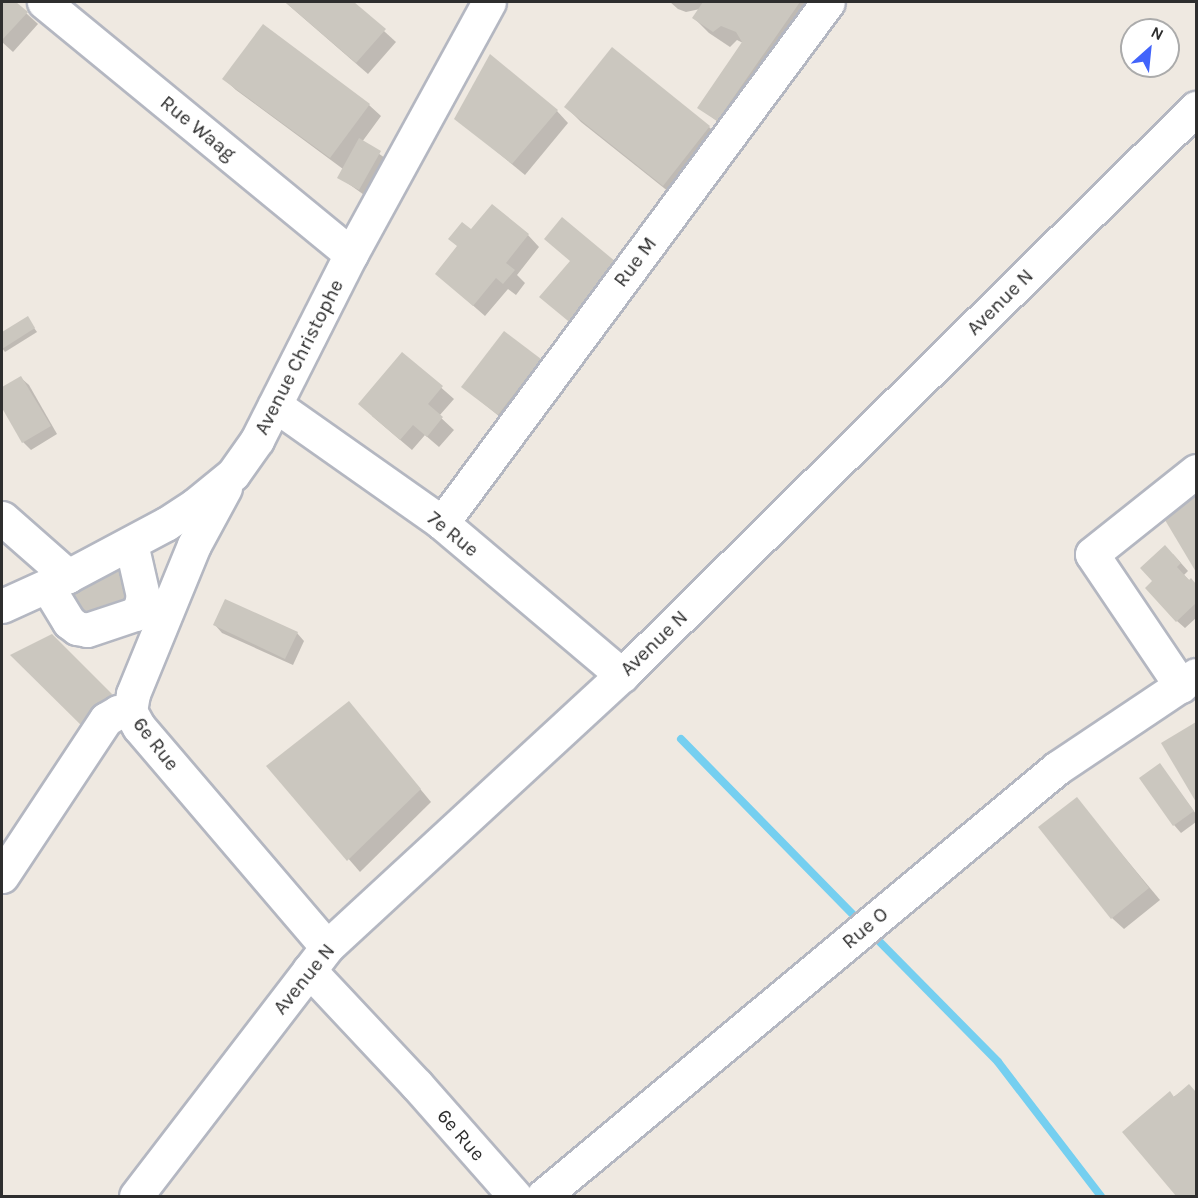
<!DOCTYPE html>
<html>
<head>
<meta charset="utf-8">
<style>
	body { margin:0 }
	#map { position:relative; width:1198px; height:1198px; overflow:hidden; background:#efe9e1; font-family:Karla,sans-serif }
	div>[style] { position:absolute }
	.shadow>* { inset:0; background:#0003 }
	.stream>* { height:8px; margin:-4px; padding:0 4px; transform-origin:4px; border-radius:4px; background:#75cff0 }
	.building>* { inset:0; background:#cbc7bf }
	.roads { filter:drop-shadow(2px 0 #b4b7c1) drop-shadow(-2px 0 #b4b7c1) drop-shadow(0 2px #b4b7c1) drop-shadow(0 -2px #b4b7c1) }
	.minor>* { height:33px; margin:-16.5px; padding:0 16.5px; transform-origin:16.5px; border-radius:16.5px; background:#fff }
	span { translate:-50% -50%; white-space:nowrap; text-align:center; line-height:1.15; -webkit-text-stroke:5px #fff; paint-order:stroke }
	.street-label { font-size:20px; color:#2e2e2e }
	.frame { position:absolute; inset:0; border:3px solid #2e2e2e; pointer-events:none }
	.north { position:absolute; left:1120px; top:18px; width:60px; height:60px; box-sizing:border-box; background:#fff; border:2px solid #ababab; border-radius:50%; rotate:27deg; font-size:16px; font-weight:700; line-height:24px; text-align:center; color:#2e2e2e }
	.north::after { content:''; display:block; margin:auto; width:21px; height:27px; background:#4264fb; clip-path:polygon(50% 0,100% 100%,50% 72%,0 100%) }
</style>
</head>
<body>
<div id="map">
	<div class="shadow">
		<div style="clip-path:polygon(2px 2px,14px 2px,38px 24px,13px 52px,2px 42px)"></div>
		<div style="clip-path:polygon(285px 2px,352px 2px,396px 42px,368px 74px)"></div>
		<div style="clip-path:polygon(670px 2px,826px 2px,726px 128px,699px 107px,743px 43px,737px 40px,730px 47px,709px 33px,694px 18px,700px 9px,686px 12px,678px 9px)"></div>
		<div style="clip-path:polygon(612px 49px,709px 127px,725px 142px,679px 200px,581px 122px,566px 107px)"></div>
		<div style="clip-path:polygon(224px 79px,369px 105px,381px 116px,362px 142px,388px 160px,367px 197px,339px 177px,343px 169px,236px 90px)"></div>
		<div style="clip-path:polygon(557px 111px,568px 123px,525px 175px,456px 118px)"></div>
		<div style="clip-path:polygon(471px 231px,528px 235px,539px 247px,517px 275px,525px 283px,516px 295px,508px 289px,485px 316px,437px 274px)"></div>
		<div style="clip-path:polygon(27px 318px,37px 332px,5px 352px,2px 348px,2px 334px)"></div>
		<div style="clip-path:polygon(403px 354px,454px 399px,439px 416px,454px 430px,439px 447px,425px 435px,412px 450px,372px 416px)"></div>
		<div style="clip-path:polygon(540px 360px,551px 372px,510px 425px,463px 387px)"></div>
		<div style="clip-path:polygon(21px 378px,29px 385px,57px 434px,31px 450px,23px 442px,2px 405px,2px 389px)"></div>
		<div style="clip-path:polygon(1196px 496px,1196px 569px,1164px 515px)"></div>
		<div style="clip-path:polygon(1173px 554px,1188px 571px,1184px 575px,1196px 587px,1196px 618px,1185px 628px,1177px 621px)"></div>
		<div style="clip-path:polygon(215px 625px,297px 633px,304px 641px,293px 665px,222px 633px)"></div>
		<div style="clip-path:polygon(349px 703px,431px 802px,360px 872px,268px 766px)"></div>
		<div style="clip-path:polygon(1196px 724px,1196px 799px,1163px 743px)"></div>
		<div style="clip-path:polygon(1160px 765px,1196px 814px,1196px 822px,1181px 833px,1174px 825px)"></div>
		<div style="clip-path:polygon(1076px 799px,1160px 900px,1124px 929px,1112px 918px)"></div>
		<div style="clip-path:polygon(1189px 1086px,1196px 1093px,1196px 1196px,1178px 1196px,1124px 1132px)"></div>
	</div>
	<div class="stream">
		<div style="left:681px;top:739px;width:259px;rotate:45.6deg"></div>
		<div style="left:871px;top:933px;width:181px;rotate:45.4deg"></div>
		<div style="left:998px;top:1062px;width:169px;rotate:52.5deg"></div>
	</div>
	<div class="building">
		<div style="clip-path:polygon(2px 2px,16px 2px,28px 12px,2px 40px)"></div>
		<div style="clip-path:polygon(285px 2px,354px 2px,386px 29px,356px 63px)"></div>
		<div style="clip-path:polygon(703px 2px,800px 2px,717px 121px,697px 108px,742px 42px,736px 32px,721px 26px,713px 32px,692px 18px)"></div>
		<div style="clip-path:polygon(263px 24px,370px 104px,330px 158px,222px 79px)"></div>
		<div style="clip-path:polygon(612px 47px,710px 126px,663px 186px,564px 107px)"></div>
		<div style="clip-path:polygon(490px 54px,558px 110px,512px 164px,454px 119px)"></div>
		<div style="clip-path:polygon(359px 138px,381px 151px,359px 190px,337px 178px)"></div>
		<div style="clip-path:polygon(492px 204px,529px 234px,506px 263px,515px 270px,503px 284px,496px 278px,473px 306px,435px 274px,457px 246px,448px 239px,462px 222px,471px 229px)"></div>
		<div style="clip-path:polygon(562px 217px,622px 267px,573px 325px,539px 297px,570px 261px,544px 239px)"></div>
		<div style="clip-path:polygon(28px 316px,35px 328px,2px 349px,2px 332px)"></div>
		<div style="clip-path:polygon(504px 331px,541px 359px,498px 415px,461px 387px)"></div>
		<div style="clip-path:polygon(402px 352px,443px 386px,428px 404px,443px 417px,427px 437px,413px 425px,400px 440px,358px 404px)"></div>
		<div style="clip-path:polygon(21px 376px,51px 426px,22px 443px,2px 408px,2px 387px)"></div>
		<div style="clip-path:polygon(1196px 495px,1196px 572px,1162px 515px)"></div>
		<div style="clip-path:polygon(1165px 545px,1181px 563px,1177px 567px,1189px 580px,1191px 578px,1196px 584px,1196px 603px,1176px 622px,1145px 588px,1152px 581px,1140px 568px)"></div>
		<div style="clip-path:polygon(119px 571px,131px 596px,76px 622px,64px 597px)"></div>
		<div style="clip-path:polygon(225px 599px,298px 632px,285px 659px,213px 625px)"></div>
		<div style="clip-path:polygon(52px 634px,112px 694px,89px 733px,10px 655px)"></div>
		<div style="clip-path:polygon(349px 701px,421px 789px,347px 861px,266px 766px)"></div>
		<div style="clip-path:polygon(1196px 722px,1196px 802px,1161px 743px)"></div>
		<div style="clip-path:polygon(1160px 763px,1194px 811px,1173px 826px,1139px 778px)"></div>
		<div style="clip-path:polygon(1077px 797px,1149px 888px,1111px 919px,1038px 827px)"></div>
		<div style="clip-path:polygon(1189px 1084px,1196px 1092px,1196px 1196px,1176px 1196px,1122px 1132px,1170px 1091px,1174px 1097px)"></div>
	</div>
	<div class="roads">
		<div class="minor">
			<div style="left:44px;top:2px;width:397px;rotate:39.4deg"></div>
			<div style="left:275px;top:405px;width:204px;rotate:35.2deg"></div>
			<div style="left:442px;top:523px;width:236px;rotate:40.2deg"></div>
			<div style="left:225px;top:488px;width:65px;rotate:118.5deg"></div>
			<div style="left:194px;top:545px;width:161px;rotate:112.3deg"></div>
			<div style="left:133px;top:694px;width:17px;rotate:100deg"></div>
			<div style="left:130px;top:711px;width:18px;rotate:61deg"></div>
			<div style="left:139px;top:727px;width:289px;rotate:49.5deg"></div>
			<div style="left:2px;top:518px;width:88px;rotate:41.3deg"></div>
			<div style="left:442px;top:523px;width:648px;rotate:-53.47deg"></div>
			<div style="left:47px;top:586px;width:42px;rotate:58.6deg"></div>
			<div style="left:69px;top:622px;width:10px;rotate:37deg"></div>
			<div style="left:77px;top:628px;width:10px;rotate:11deg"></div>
			<div style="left:87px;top:630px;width:51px;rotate:-18.4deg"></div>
			<div style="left:135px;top:614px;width:8px;rotate:-50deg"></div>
			<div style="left:140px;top:608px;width:12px;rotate:-76deg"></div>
			<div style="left:143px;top:596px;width:54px;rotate:-102.8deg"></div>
			<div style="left:2px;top:606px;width:72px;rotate:-24.4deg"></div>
			<div style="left:68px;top:576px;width:111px;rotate:-28deg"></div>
			<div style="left:166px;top:524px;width:35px;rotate:-33deg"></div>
			<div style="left:195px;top:505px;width:49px;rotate:-39.2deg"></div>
			<div style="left:233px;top:474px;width:42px;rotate:-54.8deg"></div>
			<div style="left:257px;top:440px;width:208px;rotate:-63.2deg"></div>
			<div style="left:351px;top:254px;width:287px;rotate:-61.3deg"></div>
			<div style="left:1181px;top:686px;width:159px;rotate:-124deg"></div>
			<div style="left:1092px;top:554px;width:133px;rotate:-38.6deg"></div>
			<div style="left:2px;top:876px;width:188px;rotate:-56.5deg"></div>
			<div style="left:106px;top:719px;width:14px;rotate:-30deg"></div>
			<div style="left:118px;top:712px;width:12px;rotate:-5deg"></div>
			<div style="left:309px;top:970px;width:158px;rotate:46.8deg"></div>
			<div style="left:417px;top:1085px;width:148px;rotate:48.6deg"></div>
			<div style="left:136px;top:1196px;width:314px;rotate:-52.5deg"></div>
			<div style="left:327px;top:947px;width:401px;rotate:-42.7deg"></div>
			<div style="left:622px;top:675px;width:807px;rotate:-44.65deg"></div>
			<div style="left:543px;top:1196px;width:669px;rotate:-39.78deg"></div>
			<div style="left:1057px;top:768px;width:167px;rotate:-33.8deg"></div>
		</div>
	</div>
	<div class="street-label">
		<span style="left:198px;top:128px;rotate:39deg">Rue Waag</span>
		<span style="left:635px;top:262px;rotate:-53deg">Rue M</span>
		<span style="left:1000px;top:302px;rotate:-45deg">Avenue N</span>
		<span style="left:299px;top:357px;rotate:-63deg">Avenue Christophe</span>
		<span style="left:453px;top:534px;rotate:39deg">7e Rue</span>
		<span style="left:654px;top:643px;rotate:-44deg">Avenue N</span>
		<span style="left:156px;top:744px;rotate:52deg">6e Rue</span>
		<span style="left:865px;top:928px;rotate:-40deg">Rue O</span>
		<span style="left:304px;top:979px;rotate:-51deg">Avenue N</span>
		<span style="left:461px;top:1135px;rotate:49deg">6e Rue</span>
	</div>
	<div class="frame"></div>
	<div class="north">N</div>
</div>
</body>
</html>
